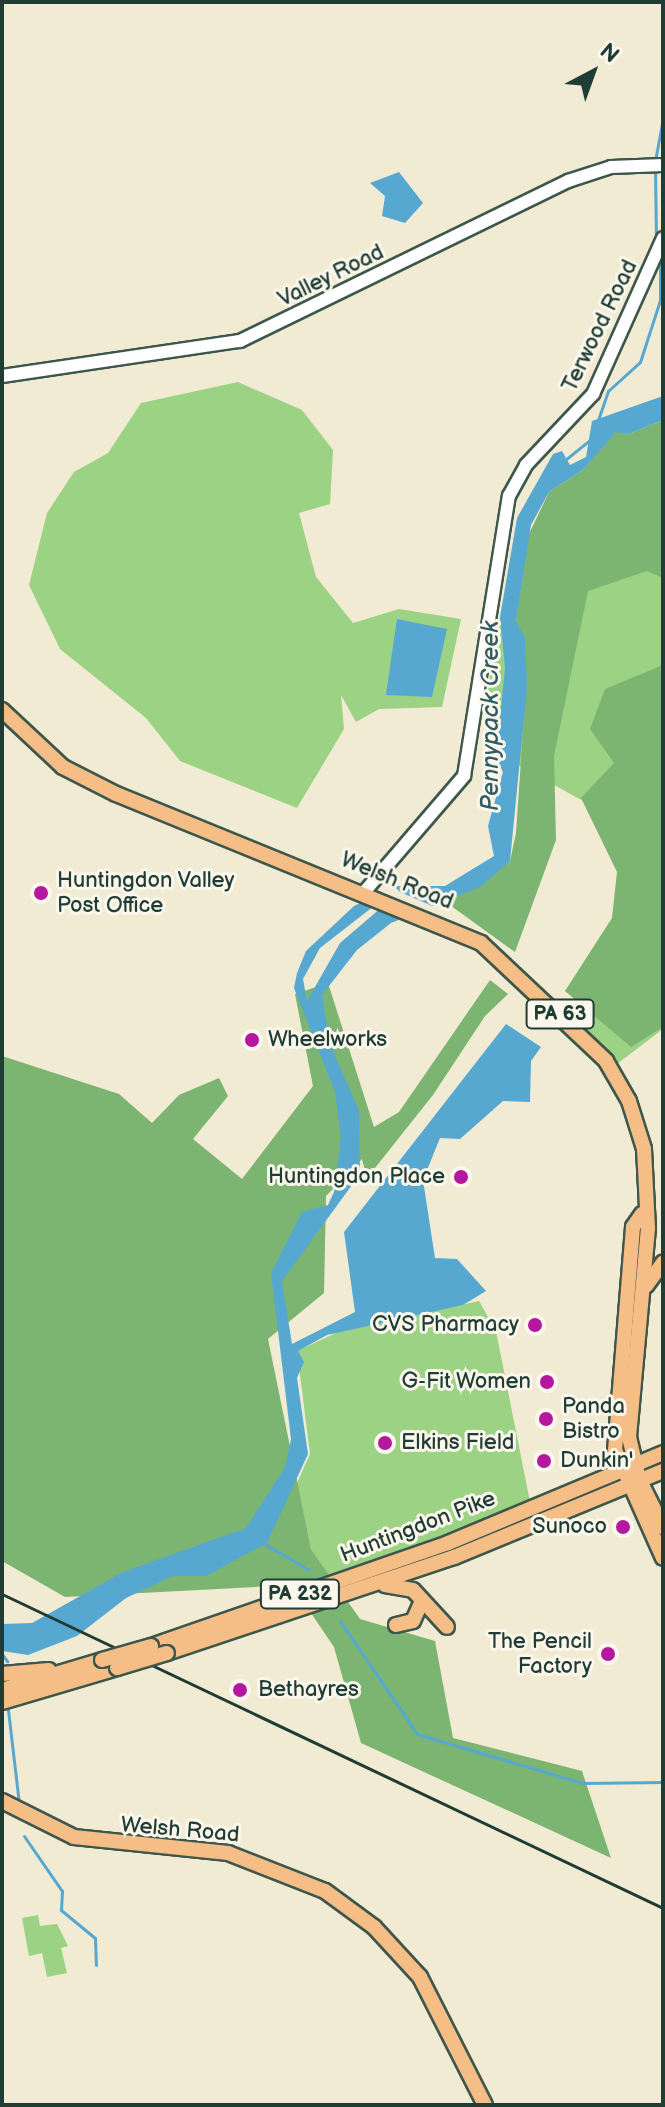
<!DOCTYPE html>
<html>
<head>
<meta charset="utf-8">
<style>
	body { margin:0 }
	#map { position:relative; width:665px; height:2107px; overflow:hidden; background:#f1ebd3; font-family:"Balsamiq Sans",sans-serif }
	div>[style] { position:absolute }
	.green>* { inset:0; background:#9bd284 }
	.forest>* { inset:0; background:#7cb472 }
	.water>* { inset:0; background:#57a8d1 }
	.pier>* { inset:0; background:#f1ebd3 }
	.stream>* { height:3px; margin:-1.5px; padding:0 1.5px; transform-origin:1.5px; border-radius:1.5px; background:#57a8d1 }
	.roads { filter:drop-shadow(2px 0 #3e574c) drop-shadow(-2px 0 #3e574c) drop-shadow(0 2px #3e574c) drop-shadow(0 -2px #3e574c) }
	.minor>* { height:12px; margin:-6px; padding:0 6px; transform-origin:6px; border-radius:6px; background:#fff }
	.major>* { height:14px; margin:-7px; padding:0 7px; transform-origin:7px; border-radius:7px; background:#f6be87 }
	.rail>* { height:3px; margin:-1.5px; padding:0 1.5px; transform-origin:1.5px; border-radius:1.5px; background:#1f3d34 }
	.bridges { filter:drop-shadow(2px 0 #3e574c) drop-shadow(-2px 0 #3e574c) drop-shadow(0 2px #3e574c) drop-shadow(0 -2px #3e574c) }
	.major-bridge>* { height:14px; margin:-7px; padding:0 7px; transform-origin:7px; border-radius:7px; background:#f6be87 }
	.dots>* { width:22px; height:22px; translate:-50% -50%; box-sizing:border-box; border:4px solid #fbf7ec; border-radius:50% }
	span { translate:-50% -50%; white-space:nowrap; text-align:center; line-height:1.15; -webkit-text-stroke:6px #fbf7ec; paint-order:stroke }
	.shield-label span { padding:2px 6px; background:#fbf7ec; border:2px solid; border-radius:6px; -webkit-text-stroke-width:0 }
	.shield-label { font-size:20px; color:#1f3d34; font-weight:700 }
	.street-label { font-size:22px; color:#1f3d34 }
	.poi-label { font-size:22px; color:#1f3d34 }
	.left { translate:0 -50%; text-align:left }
	.right { translate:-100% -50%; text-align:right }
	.water-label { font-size:24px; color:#305d63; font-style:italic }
	.frame { position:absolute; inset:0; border:4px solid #1f3d34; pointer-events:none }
	.north { position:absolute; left:553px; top:32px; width:80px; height:80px; -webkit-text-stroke:6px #fbf7ec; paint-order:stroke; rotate:41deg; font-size:22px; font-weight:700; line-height:32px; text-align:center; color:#1f3d34 }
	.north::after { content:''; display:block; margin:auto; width:28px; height:36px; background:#1f3d34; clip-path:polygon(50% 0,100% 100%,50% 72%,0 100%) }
</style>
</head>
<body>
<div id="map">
	<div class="green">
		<div style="clip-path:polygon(238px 382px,302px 410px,333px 450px,330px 504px,299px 513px,316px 577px,353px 623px,399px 609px,461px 619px,442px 707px,379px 709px,356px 722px,341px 695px,344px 729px,297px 808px,180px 761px,146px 718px,60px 649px,29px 585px,47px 513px,74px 472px,108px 453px,141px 403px)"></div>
		<div style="clip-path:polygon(663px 445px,663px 1029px,617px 1064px,568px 1015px,661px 844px,489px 749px,492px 718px,485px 716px,496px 627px,506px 606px)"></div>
		<div style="clip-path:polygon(479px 1301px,496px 1331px,531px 1507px,334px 1582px,311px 1549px,297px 1483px,310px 1454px,297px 1351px,338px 1332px)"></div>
		<div style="clip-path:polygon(38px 1915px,40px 1926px,57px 1924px,68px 1946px,61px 1948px,67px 1973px,47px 1977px,42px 1953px,29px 1956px,22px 1918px)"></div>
	</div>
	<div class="forest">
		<div style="clip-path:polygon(663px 420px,663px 578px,647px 571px,588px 591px,554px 756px,556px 840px,515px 952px,447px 903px,510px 861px,516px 833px,524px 716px,516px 622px,528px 536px,549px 492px,583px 470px,616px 431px,629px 434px)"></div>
		<div style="clip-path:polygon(663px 665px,663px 1027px,631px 1047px,565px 991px,612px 918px,617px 872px,581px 798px,614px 763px,590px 729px,605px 689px)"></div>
		<div style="clip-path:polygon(490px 980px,508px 994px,485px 1016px,433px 1095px,367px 1178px,362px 1159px,326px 1196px,324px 1293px,268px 1339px,311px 1549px,360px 1619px,435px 1641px,453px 1738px,582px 1771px,611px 1858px,361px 1743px,334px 1647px,292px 1585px,65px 1597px,2px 1561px,2px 1056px,119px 1094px,152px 1123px,179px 1095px,219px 1078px,228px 1096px,193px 1139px,242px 1179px,313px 1086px,295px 994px,328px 983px,374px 1127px,399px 1112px)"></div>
	</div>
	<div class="water">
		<div style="clip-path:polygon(399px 172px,423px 203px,405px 223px,382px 216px,385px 196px,370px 183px)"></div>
		<div style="clip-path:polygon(evenodd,663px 396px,663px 420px,629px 434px,616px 432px,583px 470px,549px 492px,531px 525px,516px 621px,525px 638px,527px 688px,510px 861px,480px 887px,391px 923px,357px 950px,322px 995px,330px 1044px,359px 1111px,360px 1174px,282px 1281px,292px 1344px,355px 1312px,344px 1232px,506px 1024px,541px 1047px,531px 1061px,530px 1102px,503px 1101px,460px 1139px,440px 1138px,423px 1180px,435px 1258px,457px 1259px,486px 1291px,463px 1305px,327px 1335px,298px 1351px,304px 1362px,297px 1378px,308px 1454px,267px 1543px,206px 1576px,173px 1576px,126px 1598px,77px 1636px,28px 1655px,2px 1651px,2px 1624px,32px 1623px,123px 1572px,246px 1528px,285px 1467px,291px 1439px,271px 1273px,302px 1212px,328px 1205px,334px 1192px,341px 1137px,335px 1092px,294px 988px,297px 973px,306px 951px,354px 906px,395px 886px,445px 886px,494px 856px,488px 826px,503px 772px,496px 758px,505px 668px,500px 617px,517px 518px,553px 454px,562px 451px,570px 465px,586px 457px,592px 421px,663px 396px,392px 892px,396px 895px,340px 943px,307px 1001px,303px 979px,320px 948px,392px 892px)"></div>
		<div style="clip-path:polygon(397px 619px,447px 629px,432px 697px,386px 695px)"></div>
	</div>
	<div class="pier">
		<div style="clip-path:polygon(391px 883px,400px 892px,437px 908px,405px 921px,359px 903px)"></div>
	</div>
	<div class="stream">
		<div style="left:655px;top:161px;width:44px;rotate:-79.5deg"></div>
		<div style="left:655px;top:169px;width:75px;rotate:89.2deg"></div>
		<div style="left:597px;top:423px;width:34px;rotate:-71deg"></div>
		<div style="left:608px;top:391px;width:43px;rotate:-42.2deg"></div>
		<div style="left:640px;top:362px;width:65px;rotate:-72.1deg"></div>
		<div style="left:660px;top:300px;width:46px;rotate:-90deg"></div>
		<div style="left:565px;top:460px;width:32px;rotate:-39deg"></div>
		<div style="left:263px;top:1543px;width:53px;rotate:30.4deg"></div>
		<div style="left:340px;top:1621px;width:137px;rotate:55.7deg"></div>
		<div style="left:417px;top:1734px;width:172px;rotate:16.5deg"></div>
		<div style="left:582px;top:1783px;width:81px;rotate:-0.7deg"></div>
		<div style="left:2px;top:1654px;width:9px;rotate:54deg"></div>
		<div style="left:8px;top:1710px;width:95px;rotate:83.3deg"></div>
		<div style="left:24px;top:1836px;width:67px;rotate:55.4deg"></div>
		<div style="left:62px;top:1891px;width:19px;rotate:93deg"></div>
		<div style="left:61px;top:1910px;width:44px;rotate:39.5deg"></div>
		<div style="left:95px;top:1938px;width:27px;rotate:88deg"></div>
	</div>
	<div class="roads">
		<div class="minor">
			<div style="left:2px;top:376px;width:241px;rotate:-8.4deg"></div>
			<div style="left:240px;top:341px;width:365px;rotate:-26deg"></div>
			<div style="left:568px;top:181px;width:45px;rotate:-18deg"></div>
			<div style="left:611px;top:167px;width:52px;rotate:-2.2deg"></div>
			<div style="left:365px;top:891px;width:152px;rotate:-49.3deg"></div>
			<div style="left:464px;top:776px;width:284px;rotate:-80.9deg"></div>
			<div style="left:509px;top:496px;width:35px;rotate:-61deg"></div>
			<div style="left:526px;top:465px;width:98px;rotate:-46.7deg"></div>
			<div style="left:593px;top:394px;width:171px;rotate:-65.8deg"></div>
		</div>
		<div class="major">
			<div style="left:2px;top:710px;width:83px;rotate:43.1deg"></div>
			<div style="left:63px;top:767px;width:59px;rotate:27deg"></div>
			<div style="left:116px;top:794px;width:394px;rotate:22.2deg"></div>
			<div style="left:481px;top:943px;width:172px;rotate:43.3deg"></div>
			<div style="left:606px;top:1061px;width:46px;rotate:60.1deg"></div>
			<div style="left:629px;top:1101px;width:50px;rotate:72.6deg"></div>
			<div style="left:644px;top:1149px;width:79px;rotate:87.1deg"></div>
			<div style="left:648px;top:1228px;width:210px;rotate:95.2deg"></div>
			<div style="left:629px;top:1437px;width:43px;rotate:76.6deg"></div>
			<div style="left:639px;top:1479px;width:54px;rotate:63.4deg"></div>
			<div style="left:642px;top:1214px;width:16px;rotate:125deg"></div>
			<div style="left:633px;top:1227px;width:224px;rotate:94.6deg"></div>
			<div style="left:615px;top:1450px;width:118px;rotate:66deg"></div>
			<div style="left:646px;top:1286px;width:29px;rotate:-54deg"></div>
			<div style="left:385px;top:1585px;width:28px;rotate:10deg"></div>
			<div style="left:413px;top:1590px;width:50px;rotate:47.4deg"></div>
			<div style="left:396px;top:1625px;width:17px;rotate:-13deg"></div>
			<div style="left:413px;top:1621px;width:22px;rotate:-66deg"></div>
			<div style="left:151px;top:1646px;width:314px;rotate:-19.1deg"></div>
			<div style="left:448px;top:1543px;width:233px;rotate:-22.7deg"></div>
			<div style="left:167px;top:1653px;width:303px;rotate:-18.5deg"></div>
			<div style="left:454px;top:1557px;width:226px;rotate:-22.4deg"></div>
			<div style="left:2px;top:1674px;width:47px;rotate:-4.9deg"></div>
			<div style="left:2px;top:1690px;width:104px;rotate:-16.7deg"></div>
			<div style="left:2px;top:1702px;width:120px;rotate:-16.5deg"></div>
			<div style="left:2px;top:1801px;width:80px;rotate:26.6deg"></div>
			<div style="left:74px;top:1837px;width:155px;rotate:5.9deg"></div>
			<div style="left:228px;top:1853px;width:104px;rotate:21.4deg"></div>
			<div style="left:325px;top:1891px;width:61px;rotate:36.3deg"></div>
			<div style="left:374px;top:1927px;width:68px;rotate:47.4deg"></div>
			<div style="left:420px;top:1977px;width:144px;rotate:63.1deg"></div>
		</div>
	</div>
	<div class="rail">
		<div style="left:2px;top:1594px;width:732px;rotate:25.41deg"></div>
	</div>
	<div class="bridges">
		<div class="major-bridge">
			<div style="left:102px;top:1660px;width:51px;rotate:-15.9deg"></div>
			<div style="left:117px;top:1668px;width:52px;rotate:-16.7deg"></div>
		</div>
	</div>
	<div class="dots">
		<div style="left:41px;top:893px;background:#b5179e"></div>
		<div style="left:252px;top:1040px;background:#b5179e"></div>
		<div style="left:461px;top:1177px;background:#b5179e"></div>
		<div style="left:535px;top:1325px;background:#b5179e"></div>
		<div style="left:547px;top:1382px;background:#b5179e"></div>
		<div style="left:546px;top:1419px;background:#b5179e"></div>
		<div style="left:385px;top:1443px;background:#b5179e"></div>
		<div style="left:544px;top:1461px;background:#b5179e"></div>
		<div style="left:623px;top:1527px;background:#b5179e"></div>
		<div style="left:608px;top:1654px;background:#b5179e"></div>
		<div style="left:240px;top:1690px;background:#b5179e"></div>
	</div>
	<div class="shield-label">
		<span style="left:560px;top:1014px">PA 63</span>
		<span style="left:300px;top:1594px">PA 232</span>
	</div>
	<div class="street-label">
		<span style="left:331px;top:276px;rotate:-26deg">Valley Road</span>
		<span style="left:600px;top:326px;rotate:-64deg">Terwood Road</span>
		<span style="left:397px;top:881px;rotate:22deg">Welsh Road</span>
		<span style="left:418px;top:1527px;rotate:-21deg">Huntingdon Pike</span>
		<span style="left:180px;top:1830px;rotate:5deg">Welsh Road</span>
	</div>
	<div class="poi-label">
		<span class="left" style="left:57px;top:893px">Huntingdon Valley<br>Post Office</span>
		<span class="left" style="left:268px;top:1040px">Wheelworks</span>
		<span class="right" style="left:445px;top:1177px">Huntingdon Place</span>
		<span class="right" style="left:519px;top:1325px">CVS Pharmacy</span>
		<span class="right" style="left:531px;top:1382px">G-Fit Women</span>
		<span class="left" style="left:562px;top:1419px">Panda<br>Bistro</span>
		<span class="left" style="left:401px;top:1443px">Elkins Field</span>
		<span class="left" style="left:560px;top:1461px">Dunkin'</span>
		<span class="right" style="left:607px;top:1527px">Sunoco</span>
		<span class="right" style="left:592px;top:1654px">The Pencil<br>Factory</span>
		<span class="left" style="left:258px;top:1690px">Bethayres</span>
	</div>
	<div class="water-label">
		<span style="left:491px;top:716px;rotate:-90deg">Pennypack Creek</span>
	</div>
	<div class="frame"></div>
	<div class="north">N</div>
</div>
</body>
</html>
